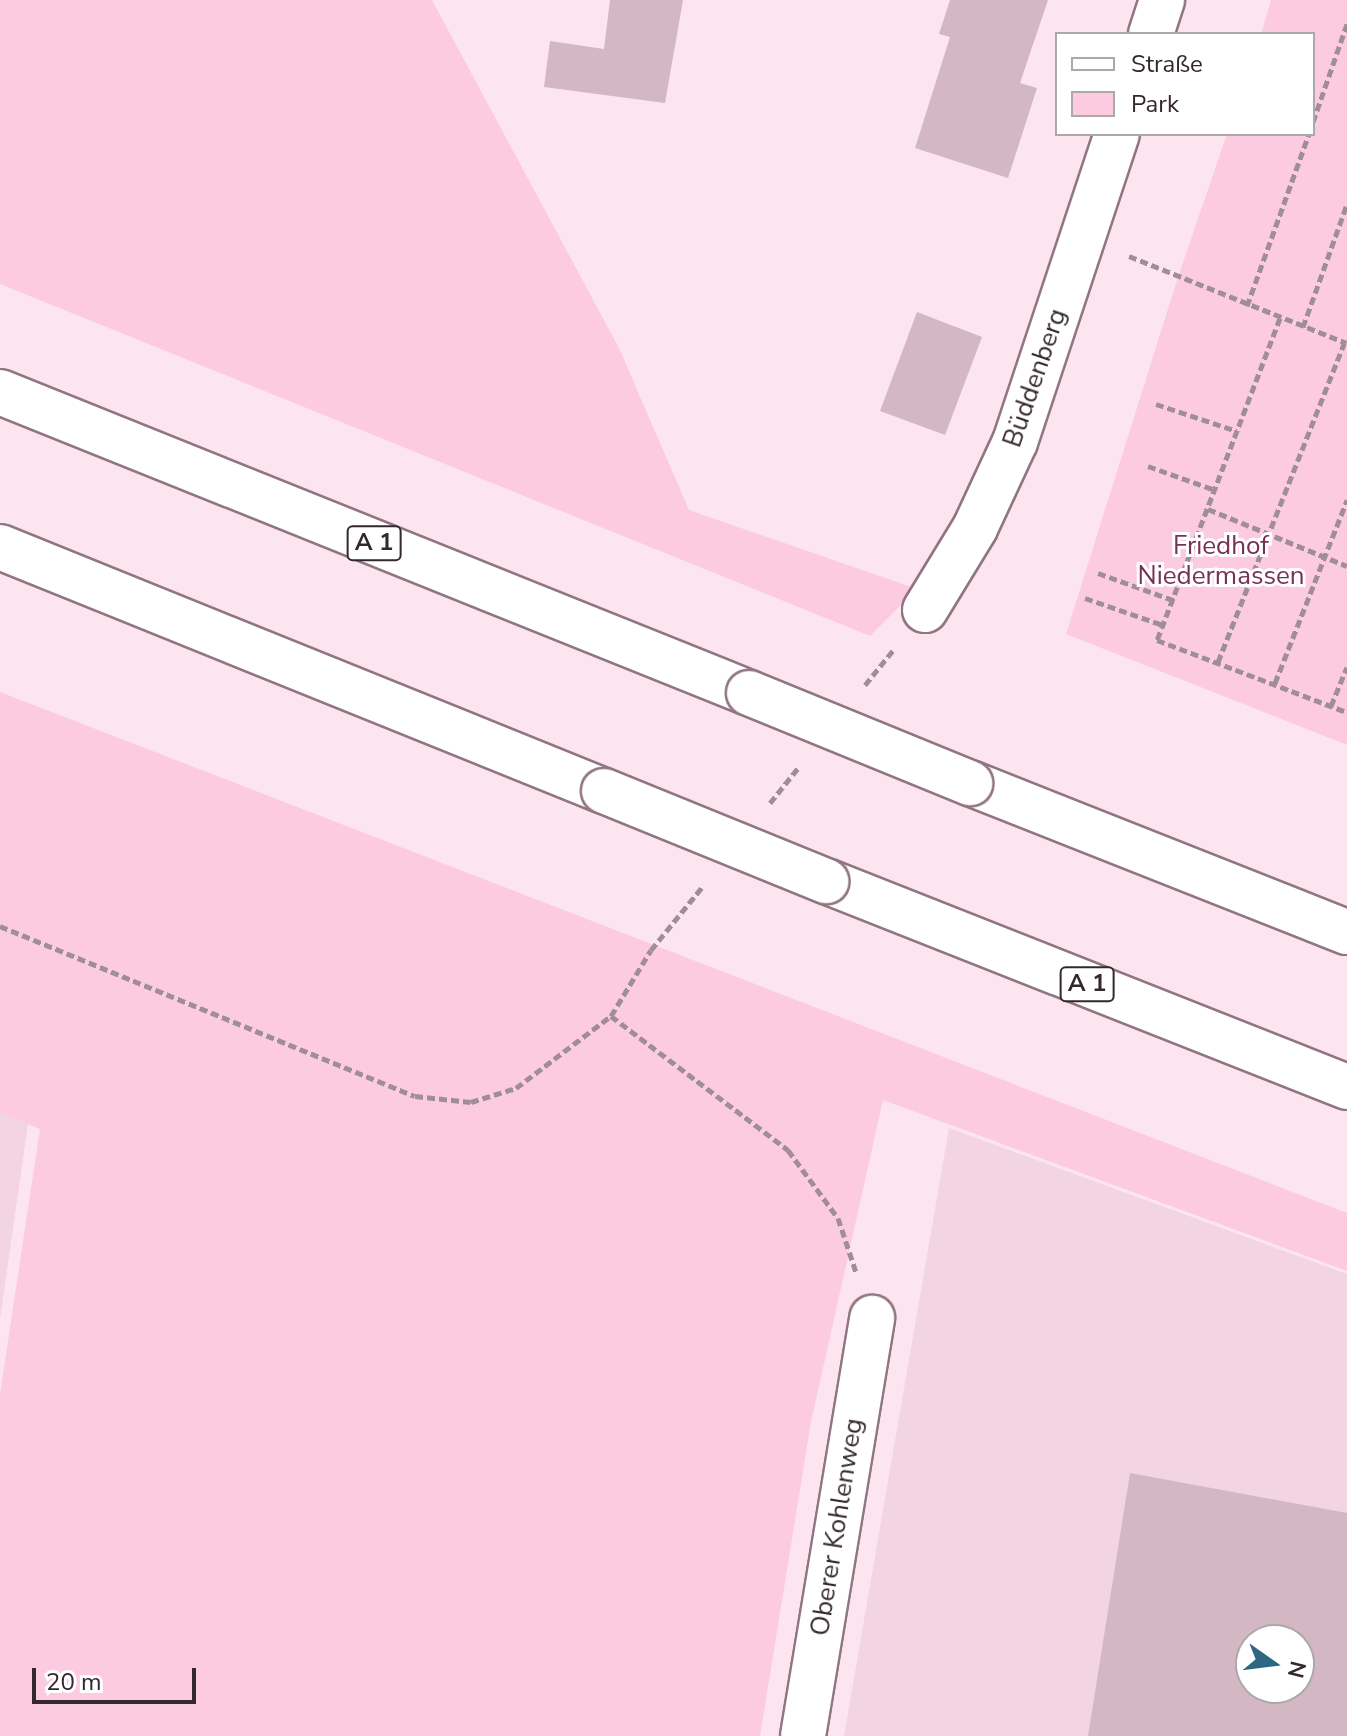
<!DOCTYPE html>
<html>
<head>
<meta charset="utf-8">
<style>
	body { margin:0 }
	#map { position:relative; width:1347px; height:1736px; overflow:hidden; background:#fde5ef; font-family:"Nunito Sans",sans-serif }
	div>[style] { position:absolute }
	.built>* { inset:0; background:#f2d5e1 }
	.green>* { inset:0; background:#fccbe0 }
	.building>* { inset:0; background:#d3b7c3 }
	.path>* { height:5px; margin-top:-2.5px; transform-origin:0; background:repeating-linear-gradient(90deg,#a08e96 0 8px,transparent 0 12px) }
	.roads { filter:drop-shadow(2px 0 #907681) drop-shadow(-2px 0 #907681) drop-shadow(0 2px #907681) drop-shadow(0 -2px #907681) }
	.minor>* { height:44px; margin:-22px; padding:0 22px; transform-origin:22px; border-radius:22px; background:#fff }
	.highway>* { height:44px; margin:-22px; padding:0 22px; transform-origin:22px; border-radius:22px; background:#fff }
	.bridges { filter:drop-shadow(2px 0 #907681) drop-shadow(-2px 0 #907681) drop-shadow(0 2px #907681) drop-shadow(0 -2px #907681) }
	.highway-bridge>* { height:44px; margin:-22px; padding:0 22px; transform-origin:22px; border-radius:22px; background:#fff }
	span { translate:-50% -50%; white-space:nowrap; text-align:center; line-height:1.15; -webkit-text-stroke:6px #fff; paint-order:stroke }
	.shield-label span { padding:2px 6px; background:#fff; border:2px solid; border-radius:6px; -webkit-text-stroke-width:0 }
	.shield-label { font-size:24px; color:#33282c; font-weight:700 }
	.street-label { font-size:26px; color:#33282c }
	.park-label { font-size:26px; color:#783055 }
	.legend { position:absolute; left:1055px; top:32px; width:260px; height:104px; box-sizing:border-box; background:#fff; border:2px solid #ada9ab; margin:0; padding:10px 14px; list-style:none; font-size:24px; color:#33282c }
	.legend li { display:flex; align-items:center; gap:16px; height:40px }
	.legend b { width:40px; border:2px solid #ada9ab }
	.north { position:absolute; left:1235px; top:1624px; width:80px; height:80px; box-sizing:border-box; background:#fff; border:2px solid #ada9ab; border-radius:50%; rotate:104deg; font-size:22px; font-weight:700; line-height:32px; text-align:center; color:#33282c }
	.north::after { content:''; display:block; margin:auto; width:28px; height:36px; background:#2e6781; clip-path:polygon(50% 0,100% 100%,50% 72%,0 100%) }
	.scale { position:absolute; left:32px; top:1668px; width:164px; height:36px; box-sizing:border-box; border:4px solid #33282c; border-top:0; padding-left:10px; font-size:24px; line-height:28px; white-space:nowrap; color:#33282c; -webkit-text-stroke:6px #fff; paint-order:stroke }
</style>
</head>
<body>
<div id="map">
	<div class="built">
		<div style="clip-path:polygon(0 1113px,28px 1124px,0 1319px)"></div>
		<div style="clip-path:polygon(evenodd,949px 1128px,1347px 1274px,1347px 1736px,844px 1736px,949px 1128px,1251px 1640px,1299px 1640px,1299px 1688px,1251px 1688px,1251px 1640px)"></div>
	</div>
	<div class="green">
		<div style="clip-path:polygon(0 0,432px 0,619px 348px,689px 510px,917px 589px,870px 636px,0 284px)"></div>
		<div style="clip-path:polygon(1271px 0,1347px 0,1347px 745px,1066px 634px,1178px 277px,1227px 134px,1313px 134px,1313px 34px,1261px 34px)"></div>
		<div style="clip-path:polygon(0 692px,1347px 1213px,1347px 1271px,883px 1100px,811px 1422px,760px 1736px,0 1736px,0 1394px,40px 1129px,0 1113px)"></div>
	</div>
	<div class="building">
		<div style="clip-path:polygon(610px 0,683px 0,665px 103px,544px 87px,550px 41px,604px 49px)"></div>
		<div style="clip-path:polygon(950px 0,1048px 0,1020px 83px,1037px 88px,1008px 178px,915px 148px,950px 37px,939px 34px)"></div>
		<div style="clip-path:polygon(917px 312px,982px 337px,945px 435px,880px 411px)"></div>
		<div style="clip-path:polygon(evenodd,1130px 1473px,1347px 1513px,1347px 1736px,1088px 1736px,1130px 1473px,1251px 1640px,1299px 1640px,1299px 1688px,1251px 1688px,1251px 1640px)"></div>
	</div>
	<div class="path">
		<div style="left:1313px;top:122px;width:104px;rotate:-70.9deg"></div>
		<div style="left:1129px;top:256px;width:234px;rotate:21.8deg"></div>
		<div style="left:1247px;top:306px;width:183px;rotate:-70.2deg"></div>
		<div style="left:1280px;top:318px;width:345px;rotate:110.9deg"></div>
		<div style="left:1157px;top:640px;width:203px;rotate:20.8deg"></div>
		<div style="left:1303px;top:327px;width:131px;rotate:-70.3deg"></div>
		<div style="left:1156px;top:404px;width:85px;rotate:18.4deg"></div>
		<div style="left:1148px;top:466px;width:71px;rotate:19.7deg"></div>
		<div style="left:1208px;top:509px;width:150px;rotate:22.3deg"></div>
		<div style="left:1098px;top:573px;width:80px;rotate:19.8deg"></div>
		<div style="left:1085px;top:598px;width:83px;rotate:19.1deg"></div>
		<div style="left:1218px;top:662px;width:343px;rotate:-68.4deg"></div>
		<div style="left:1275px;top:683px;width:197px;rotate:-68.5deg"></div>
		<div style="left:865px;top:685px;width:46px;rotate:-51.1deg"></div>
		<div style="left:1331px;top:706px;width:42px;rotate:-67.7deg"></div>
		<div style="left:770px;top:803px;width:45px;rotate:-51.3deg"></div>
		<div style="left:0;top:926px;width:448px;rotate:22.3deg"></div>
		<div style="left:415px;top:1096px;width:56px;rotate:6.1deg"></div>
		<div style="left:471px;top:1102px;width:47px;rotate:-17.3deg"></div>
		<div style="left:516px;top:1088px;width:119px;rotate:-37.2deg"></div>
		<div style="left:611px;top:1016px;width:77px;rotate:-58.8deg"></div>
		<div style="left:651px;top:950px;width:82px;rotate:-50.9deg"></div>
		<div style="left:611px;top:1016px;width:222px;rotate:37.1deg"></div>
		<div style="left:788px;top:1150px;width:84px;rotate:53.7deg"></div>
		<div style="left:838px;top:1218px;width:57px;rotate:71.6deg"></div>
	</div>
	<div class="roads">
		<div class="minor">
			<div style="left:1151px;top:34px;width:36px;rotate:-72deg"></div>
			<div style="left:925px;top:610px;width:96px;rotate:-58.6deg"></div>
			<div style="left:975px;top:528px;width:95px;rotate:-65.1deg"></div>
			<div style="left:1015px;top:442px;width:324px;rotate:-71.7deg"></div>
			<div style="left:803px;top:1736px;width:424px;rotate:-80.6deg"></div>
		</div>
		<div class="highway">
			<div style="left:0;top:392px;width:807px;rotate:21.89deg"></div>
			<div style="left:0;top:547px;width:651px;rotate:22deg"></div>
			<div style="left:970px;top:783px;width:405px;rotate:21.6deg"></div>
			<div style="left:826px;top:881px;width:560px;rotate:21.57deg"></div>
		</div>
	</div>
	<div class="bridges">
		<div class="highway-bridge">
			<div style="left:749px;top:693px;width:239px;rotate:22.2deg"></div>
			<div style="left:604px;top:791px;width:240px;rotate:22.1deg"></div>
		</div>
	</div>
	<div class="shield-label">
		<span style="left:374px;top:543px">A 1</span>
		<span style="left:1087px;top:984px">A 1</span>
	</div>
	<div class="street-label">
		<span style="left:1035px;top:378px;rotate:-71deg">Büddenberg</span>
		<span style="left:837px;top:1527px;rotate:-81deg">Oberer Kohlenweg</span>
	</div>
	<div class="park-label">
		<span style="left:1221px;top:561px">Friedhof<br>Niedermassen</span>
	</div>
	<ul class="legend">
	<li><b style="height:10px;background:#fff"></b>Straße</li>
	<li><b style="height:22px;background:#fccbe0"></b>Park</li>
	</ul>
	<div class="north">N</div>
	<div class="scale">20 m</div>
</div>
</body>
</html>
